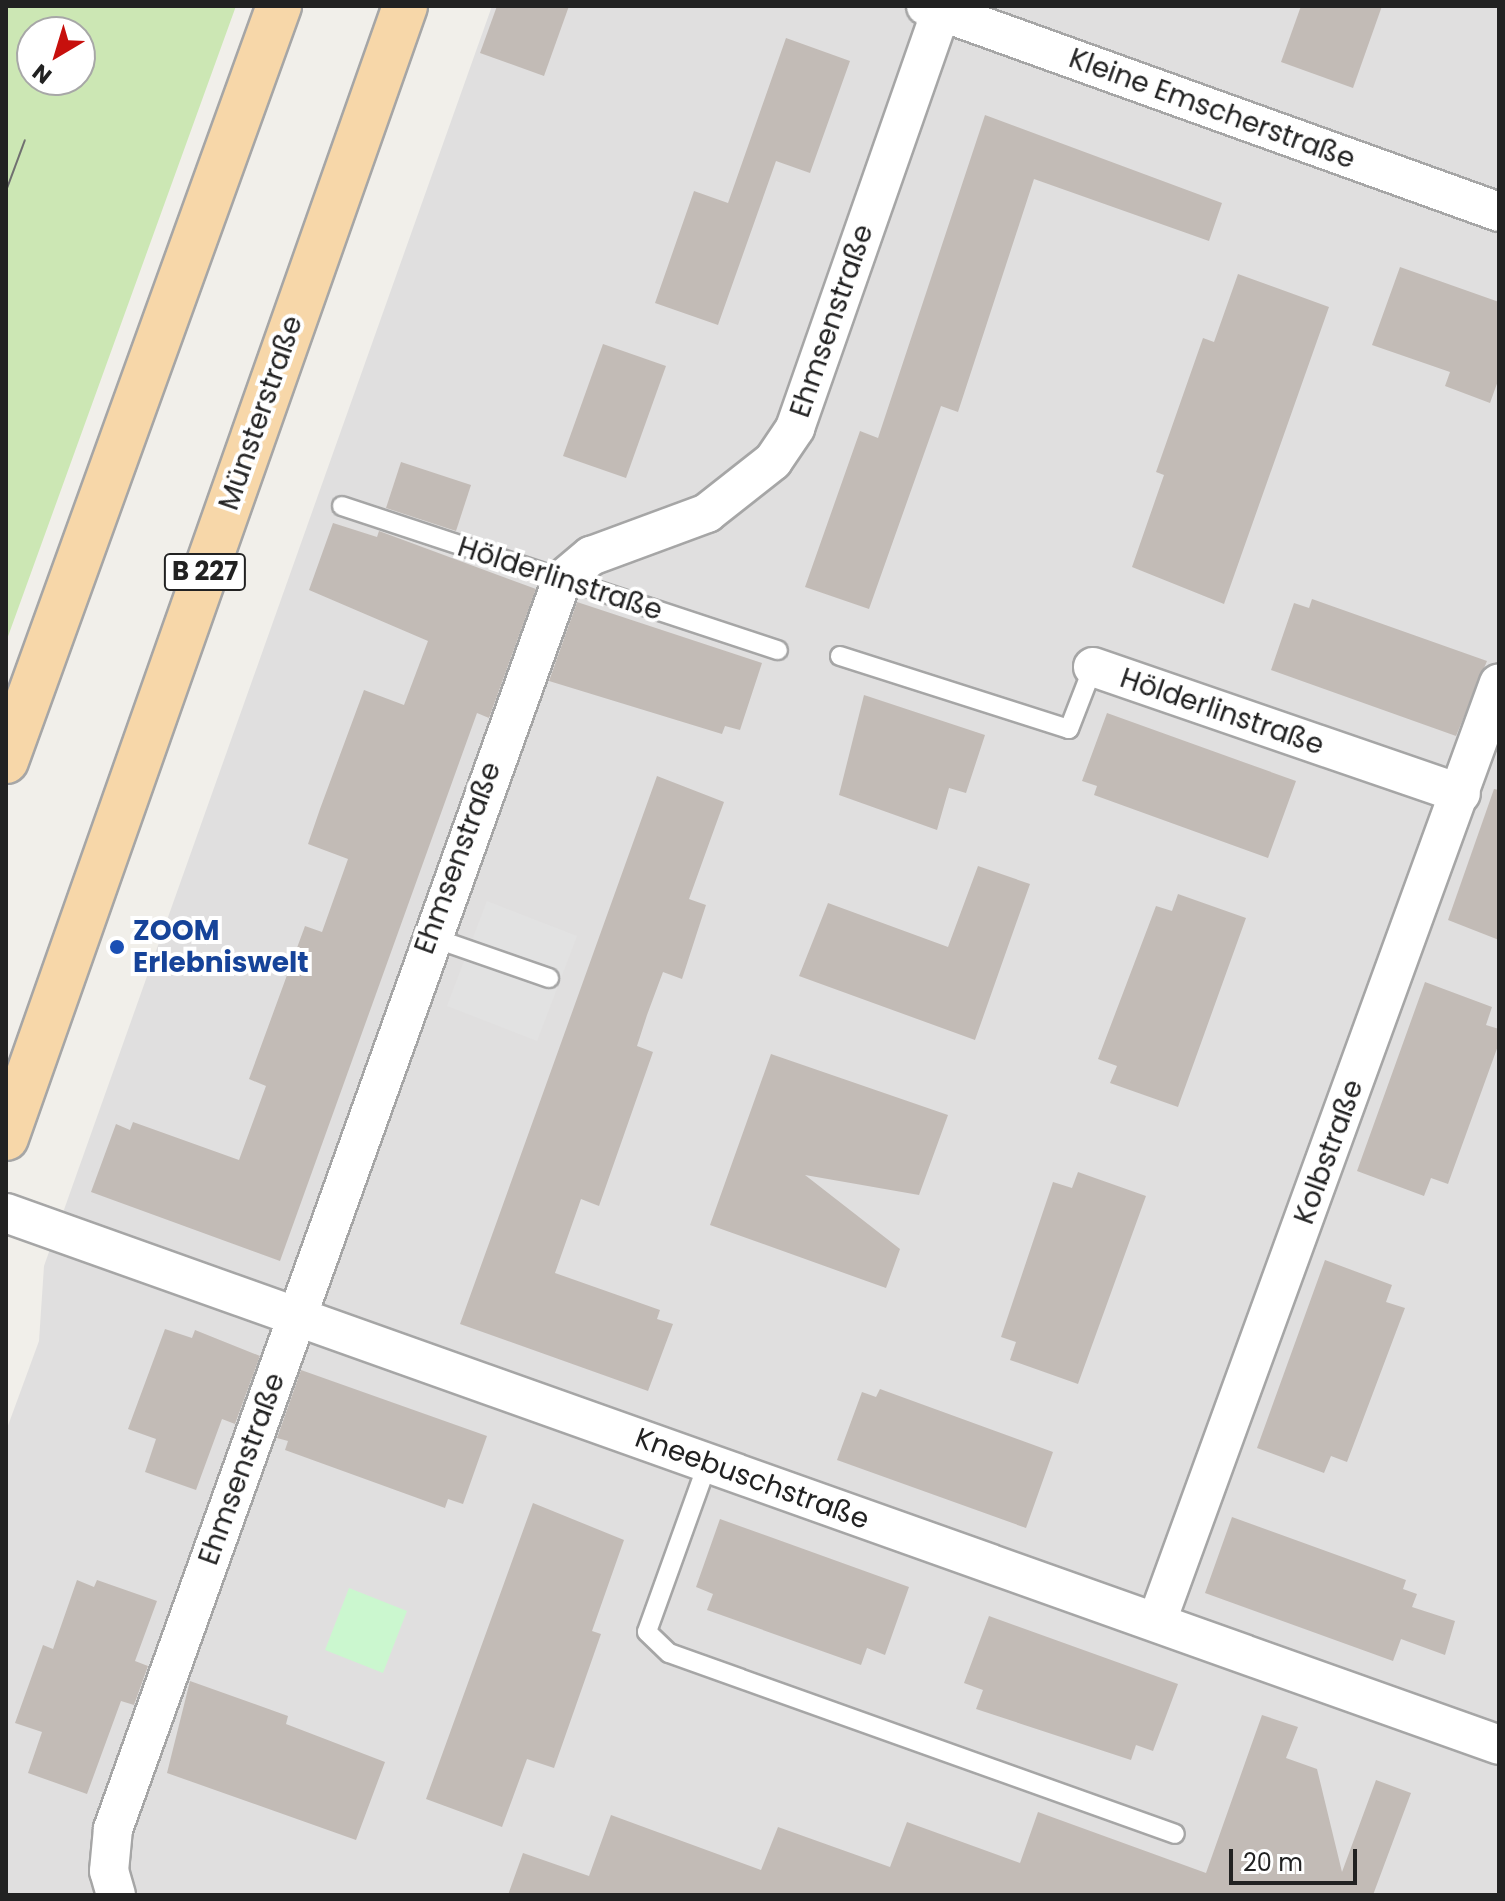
<!DOCTYPE html>
<html>
<head>
<meta charset="utf-8">
<style>
	body { margin:0 }
	#map { position:relative; width:1505px; height:1901px; overflow:hidden; background:#f1efea; font-family:Poppins,sans-serif }
	div>[style] { position:absolute }
	.residential>* { inset:0; background:#e0dfdf }
	.grass>* { inset:0; background:#cce7b4 }
	.park>* { inset:0; background:#cbf7cf }
	.parking>* { inset:0; background:#e2e2e2 }
	.building>* { inset:0; background:#c2bbb6 }
	.roads { filter:drop-shadow(2px 0 #a6a6a6) drop-shadow(-2px 0 #a6a6a6) drop-shadow(0 2px #a6a6a6) drop-shadow(0 -2px #a6a6a6) }
	.service>* { height:18px; margin:-9px; padding:0 9px; transform-origin:9px; border-radius:9px; background:#fff }
	.minor>* { height:38px; margin:-19px; padding:0 19px; transform-origin:19px; border-radius:19px; background:#fff }
	.primary>* { height:44px; margin:-22px; padding:0 22px; transform-origin:22px; border-radius:22px; background:#f7d7a9 }
	.tram>* { height:2px; margin:-1px; padding:0 1px; transform-origin:1px; border-radius:1px; background:#707070 }
	.dots>* { width:22px; height:22px; translate:-50% -50%; box-sizing:border-box; border:4px solid #fff; border-radius:50% }
	span { translate:-50% -50%; white-space:nowrap; text-align:center; line-height:1.15; -webkit-text-stroke:8px #fff; paint-order:stroke }
	.shield-label span { padding:2px 6px; background:#fff; border:2px solid; border-radius:6px; -webkit-text-stroke-width:0 }
	.shield-label { font-size:26px; color:#222; font-weight:700 }
	.street-label { font-size:28px; color:#222 }
	.transit-label { font-size:28px; color:#164399; font-weight:700 }
	.left { translate:0 -50%; text-align:left }
	.frame { position:absolute; inset:0; border:8px solid #222; pointer-events:none }
	.north { position:absolute; left:16px; top:16px; width:80px; height:80px; box-sizing:border-box; background:#fff; border:2px solid #a7a7a7; border-radius:50%; rotate:218deg; font-size:22px; font-weight:700; line-height:32px; text-align:center; color:#222 }
	.north::after { content:''; display:block; margin:auto; width:28px; height:36px; background:#c7100d; clip-path:polygon(50% 0,100% 100%,50% 72%,0 100%) }
	.scale { position:absolute; left:1229px; top:1849px; width:128px; height:36px; box-sizing:border-box; border:4px solid #222; border-top:0; padding-left:10px; font-size:24px; line-height:28px; white-space:nowrap; color:#222; -webkit-text-stroke:6px #fff; paint-order:stroke }
</style>
</head>
<body>
<div id="map">
	<div class="residential">
		<div style="clip-path:polygon(492px 6px,1499px 6px,1499px 1895px,6px 1895px,6px 1431px,39px 1341px,44px 1266px)"></div>
	</div>
	<div class="grass">
		<div style="clip-path:polygon(evenodd,6px 6px,236px 6px,6px 642px,6px 6px,32px 32px,80px 32px,80px 80px,32px 80px,32px 32px)"></div>
	</div>
	<div class="park">
		<div style="clip-path:polygon(349px 1588px,407px 1611px,383px 1673px,325px 1650px)"></div>
	</div>
	<div class="parking">
		<div style="clip-path:polygon(487px 901px,577px 936px,537px 1041px,447px 1006px)"></div>
	</div>
	<div class="building">
		<div style="clip-path:polygon(497px 6px,569px 6px,544px 76px,480px 53px)"></div>
		<div style="clip-path:polygon(1301px 6px,1382px 6px,1353px 88px,1281px 62px)"></div>
		<div style="clip-path:polygon(786px 38px,850px 61px,810px 173px,776px 161px,718px 325px,655px 303px,694px 191px,728px 203px)"></div>
		<div style="clip-path:polygon(985px 115px,1222px 203px,1209px 241px,1034px 179px,958px 412px,941px 406px,869px 609px,805px 587px,860px 431px,878px 438px)"></div>
		<div style="clip-path:polygon(1400px 267px,1499px 302px,1499px 378px,1490px 403px,1445px 386px,1450px 372px,1372px 345px)"></div>
		<div style="clip-path:polygon(1238px 274px,1329px 307px,1224px 604px,1132px 567px,1164px 475px,1156px 472px,1203px 338px,1214px 342px)"></div>
		<div style="clip-path:polygon(603px 344px,666px 366px,626px 478px,563px 456px)"></div>
		<div style="clip-path:polygon(401px 462px,471px 485px,456px 531px,386px 508px)"></div>
		<div style="clip-path:polygon(333px 523px,377px 537px,379px 531px,536px 589px,489px 718px,477px 713px,280px 1261px,91px 1192px,116px 1124px,130px 1130px,133px 1122px,239px 1160px,266px 1086px,249px 1079px,305px 926px,322px 932px,348px 859px,308px 844px,320px 809px,364px 690px,404px 705px,428px 641px,309px 590px)"></div>
		<div style="clip-path:polygon(1312px 599px,1487px 661px,1456px 736px,1271px 670px,1294px 603px,1309px 608px)"></div>
		<div style="clip-path:polygon(577px 602px,762px 663px,740px 730px,725px 726px,722px 734px,549px 681px)"></div>
		<div style="clip-path:polygon(864px 695px,985px 735px,966px 793px,949px 788px,937px 830px,839px 795px)"></div>
		<div style="clip-path:polygon(1107px 713px,1296px 781px,1268px 858px,1094px 795px,1097px 786px,1082px 781px)"></div>
		<div style="clip-path:polygon(657px 776px,724px 802px,689px 899px,706px 905px,682px 979px,663px 972px,647px 1015px,637px 1046px,653px 1052px,599px 1206px,581px 1199px,555px 1273px,660px 1310px,657px 1319px,673px 1324px,648px 1391px,460px 1324px)"></div>
		<div style="clip-path:polygon(1494px 789px,1499px 790px,1499px 940px,1448px 920px)"></div>
		<div style="clip-path:polygon(978px 866px,1030px 884px,975px 1040px,799px 976px,828px 903px,948px 947px)"></div>
		<div style="clip-path:polygon(1178px 894px,1246px 918px,1178px 1107px,1110px 1083px,1117px 1066px,1098px 1059px,1156px 906px,1172px 911px)"></div>
		<div style="clip-path:polygon(1425px 982px,1492px 1007px,1486px 1025px,1499px 1029px,1499px 1043px,1448px 1184px,1431px 1178px,1424px 1196px,1357px 1171px)"></div>
		<div style="clip-path:polygon(771px 1054px,948px 1115px,919px 1195px,805px 1175px,900px 1249px,886px 1288px,710px 1225px)"></div>
		<div style="clip-path:polygon(1078px 1172px,1146px 1196px,1078px 1384px,1010px 1360px,1016px 1342px,1001px 1337px,1053px 1182px,1072px 1188px)"></div>
		<div style="clip-path:polygon(1325px 1260px,1392px 1285px,1386px 1302px,1405px 1308px,1347px 1462px,1331px 1456px,1324px 1473px,1257px 1448px)"></div>
		<div style="clip-path:polygon(165px 1329px,192px 1338px,195px 1330px,260px 1356px,235px 1424px,222px 1419px,196px 1490px,145px 1472px,156px 1439px,128px 1429px)"></div>
		<div style="clip-path:polygon(301px 1370px,487px 1436px,463px 1504px,448px 1499px,445px 1508px,285px 1450px,288px 1441px,277px 1438px)"></div>
		<div style="clip-path:polygon(880px 1389px,1053px 1452px,1026px 1528px,837px 1460px,862px 1392px,876px 1397px)"></div>
		<div style="clip-path:polygon(533px 1503px,624px 1540px,592px 1631px,601px 1634px,554px 1768px,527px 1759px,502px 1827px,426px 1799px)"></div>
		<div style="clip-path:polygon(1232px 1517px,1406px 1580px,1403px 1589px,1417px 1594px,1412px 1607px,1455px 1621px,1445px 1655px,1401px 1639px,1393px 1661px,1205px 1593px)"></div>
		<div style="clip-path:polygon(720px 1519px,909px 1587px,885px 1655px,867px 1648px,861px 1665px,707px 1610px,713px 1594px,696px 1587px)"></div>
		<div style="clip-path:polygon(77px 1580px,94px 1587px,97px 1580px,157px 1601px,135px 1661px,148px 1666px,134px 1705px,121px 1701px,87px 1794px,28px 1773px,42px 1732px,15px 1723px,43px 1645px,53px 1649px)"></div>
		<div style="clip-path:polygon(989px 1616px,1178px 1684px,1153px 1751px,1136px 1745px,1131px 1760px,976px 1709px,983px 1690px,964px 1683px)"></div>
		<div style="clip-path:polygon(190px 1681px,288px 1716px,286px 1724px,385px 1762px,356px 1840px,167px 1773px)"></div>
		<div style="clip-path:polygon(1262px 1715px,1298px 1727px,1286px 1758px,1317px 1769px,1342px 1872px,1376px 1780px,1411px 1793px,1373px 1895px,508px 1895px,523px 1853px,589px 1876px,611px 1815px,761px 1870px,778px 1827px,890px 1867px,907px 1822px,1020px 1863px,1038px 1812px,1206px 1873px)"></div>
	</div>
	<div class="roads">
		<div class="service">
			<div style="left:342px;top:506px;width:459px;rotate:18.3deg"></div>
			<div style="left:840px;top:656px;width:240px;rotate:17.7deg"></div>
			<div style="left:1069px;top:729px;width:66px;rotate:-68.8deg"></div>
			<div style="left:431px;top:937px;width:125px;rotate:19.2deg"></div>
			<div style="left:707px;top:1465px;width:177px;rotate:109.8deg"></div>
			<div style="left:647px;top:1632px;width:30px;rotate:44deg"></div>
			<div style="left:669px;top:1653px;width:537px;rotate:19.68deg"></div>
		</div>
		<div class="minor">
			<div style="left:926px;top:6px;width:609px;rotate:19.77deg"></div>
			<div style="left:1093px;top:667px;width:389px;rotate:19deg"></div>
			<div style="left:6px;top:1213px;width:1585px;rotate:19.61deg"></div>
			<div style="left:1157px;top:1621px;width:998px;rotate:-69.97deg"></div>
			<div style="left:116px;top:1895px;width:25px;rotate:-106deg"></div>
			<div style="left:109px;top:1871px;width:42px;rotate:-84.6deg"></div>
			<div style="left:113px;top:1829px;width:1327px;rotate:-70.23deg"></div>
			<div style="left:562px;top:580px;width:38px;rotate:-40deg"></div>
			<div style="left:591px;top:556px;width:124px;rotate:-20.3deg"></div>
			<div style="left:707px;top:513px;width:84px;rotate:-38.2deg"></div>
			<div style="left:773px;top:461px;width:40px;rotate:-56deg"></div>
			<div style="left:795px;top:428px;width:447px;rotate:-70.7deg"></div>
		</div>
		<div class="primary">
			<div style="left:6px;top:761px;width:803px;rotate:-70.12deg"></div>
			<div style="left:6px;top:1138px;width:1200px;rotate:-70.58deg"></div>
		</div>
	</div>
	<div class="tram">
		<div style="left:6px;top:191px;width:54px;rotate:-69.6deg"></div>
	</div>
	<div class="dots">
		<div style="left:117px;top:947px;background:#1a4fb4"></div>
	</div>
	<div class="shield-label">
		<span style="left:205px;top:572px">B 227</span>
	</div>
	<div class="street-label">
		<span style="left:1212px;top:109px;rotate:20deg">Kleine Emscherstraße</span>
		<span style="left:832px;top:321px;rotate:-71deg">Ehmsenstraße</span>
		<span style="left:261px;top:413px;rotate:-71deg">Münsterstraße</span>
		<span style="left:560px;top:579px;rotate:18deg">Hölderlinstraße</span>
		<span style="left:1222px;top:712px;rotate:19deg">Hölderlinstraße</span>
		<span style="left:458px;top:858px;rotate:-70deg">Ehmsenstraße</span>
		<span style="left:1329px;top:1152px;rotate:-70deg">Kolbstraße</span>
		<span style="left:242px;top:1469px;rotate:-70deg">Ehmsenstraße</span>
		<span style="left:752px;top:1479px;rotate:20deg">Kneebuschstraße</span>
	</div>
	<div class="transit-label">
		<span class="left" style="left:133px;top:947px">ZOOM<br>Erlebniswelt</span>
	</div>
	<div class="frame"></div>
	<div class="north">N</div>
	<div class="scale">20 m</div>
</div>
</body>
</html>
